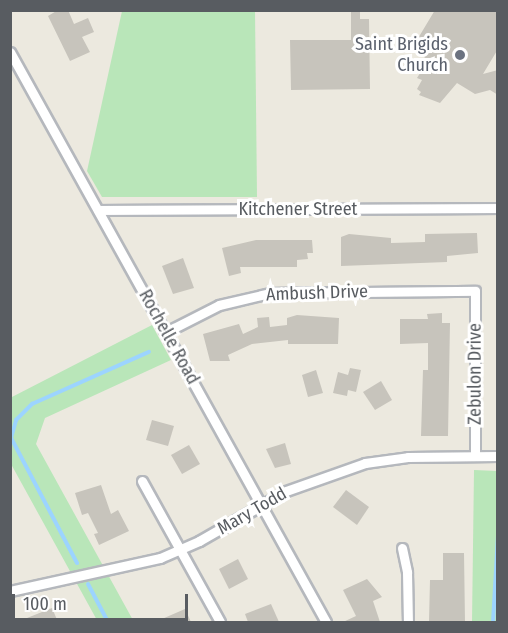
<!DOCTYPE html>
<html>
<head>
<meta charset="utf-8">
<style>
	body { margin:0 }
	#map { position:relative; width:508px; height:633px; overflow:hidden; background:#ece9df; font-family:"Fira Sans Condensed",sans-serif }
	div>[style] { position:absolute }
	.green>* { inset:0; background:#b9e6b9 }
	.stream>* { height:4px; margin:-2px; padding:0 2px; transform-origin:2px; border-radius:2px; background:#9cd4ff }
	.building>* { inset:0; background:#c7c4bc }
	.roads { filter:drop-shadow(2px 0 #b5b8bd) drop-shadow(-2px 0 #b5b8bd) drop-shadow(0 2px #b5b8bd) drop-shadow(0 -2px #b5b8bd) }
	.minor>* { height:9px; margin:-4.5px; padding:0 4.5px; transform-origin:4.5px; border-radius:4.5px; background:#fff }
	.dots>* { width:16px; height:16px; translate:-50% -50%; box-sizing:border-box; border:3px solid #fff; border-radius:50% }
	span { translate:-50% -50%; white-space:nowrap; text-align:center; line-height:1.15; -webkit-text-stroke:6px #fff; paint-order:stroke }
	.worship-label { font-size:18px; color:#5b616d }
	.right { translate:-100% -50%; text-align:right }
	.street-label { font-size:18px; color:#585c61 }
	.frame { position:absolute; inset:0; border:12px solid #585c61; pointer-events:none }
	.scale { position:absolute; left:12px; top:594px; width:176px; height:27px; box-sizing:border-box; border:3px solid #585c61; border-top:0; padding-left:8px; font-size:18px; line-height:21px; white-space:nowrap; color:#585c61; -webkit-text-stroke:4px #fff; paint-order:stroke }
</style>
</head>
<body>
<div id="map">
	<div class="green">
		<div style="clip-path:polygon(122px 11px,255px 11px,257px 197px,102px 197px,87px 171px)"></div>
		<div style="clip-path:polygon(152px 325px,171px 360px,45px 418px,36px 444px,134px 622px,98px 622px,11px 464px,10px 398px)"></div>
		<div style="clip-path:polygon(474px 470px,497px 471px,497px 622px,472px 622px)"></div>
	</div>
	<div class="stream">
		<div style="left:77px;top:563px;width:141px;rotate:-117.8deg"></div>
		<div style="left:11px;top:438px;width:19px;rotate:-74deg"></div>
		<div style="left:16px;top:420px;width:23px;rotate:-45deg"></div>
		<div style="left:32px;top:404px;width:128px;rotate:-24deg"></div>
		<div style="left:88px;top:584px;width:43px;rotate:62.2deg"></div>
		<div style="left:493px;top:622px;width:87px;rotate:-86.7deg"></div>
	</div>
	<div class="building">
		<div style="clip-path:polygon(58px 10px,68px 10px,74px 24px,88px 18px,94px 32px,82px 37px,90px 52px,70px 61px,48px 16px)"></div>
		<div style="clip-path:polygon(351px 10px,360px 10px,360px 19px,369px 19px,370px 89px,291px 90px,290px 40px,351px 40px)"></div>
		<div style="clip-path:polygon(435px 10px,498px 10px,498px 49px,483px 74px,498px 70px,498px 95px,490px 90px,475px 94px,457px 83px,440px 103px,419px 95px,421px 92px,417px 89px,422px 80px,417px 78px,428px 60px,424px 57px,427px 52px,418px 46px,421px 42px,417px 40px)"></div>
		<div style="clip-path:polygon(477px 233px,478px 253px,447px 256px,447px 262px,341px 266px,341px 237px,349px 234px,391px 238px,391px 243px,425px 242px,425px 234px)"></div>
		<div style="clip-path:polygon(256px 240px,312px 240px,313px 253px,307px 253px,308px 259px,297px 260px,297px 267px,240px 267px,241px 273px,229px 276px,222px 248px)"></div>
		<div style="clip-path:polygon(183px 258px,194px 288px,173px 294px,162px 266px)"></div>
		<div style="clip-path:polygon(442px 313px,442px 323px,450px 323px,448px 436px,421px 436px,423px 370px,428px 370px,428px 343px,400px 344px,400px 319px,428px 319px,427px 314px)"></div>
		<div style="clip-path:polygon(297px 315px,339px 318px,338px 344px,288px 344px,288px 340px,252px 344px,228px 355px,230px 361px,210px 361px,203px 334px,239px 324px,243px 334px,258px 327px,257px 318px,269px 317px,270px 327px,287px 325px,287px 318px)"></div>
		<div style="clip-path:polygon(350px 368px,361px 370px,356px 392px,348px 390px,347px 396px,333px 393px,338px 372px,348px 375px)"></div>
		<div style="clip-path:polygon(316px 370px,323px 393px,308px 397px,302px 375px)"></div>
		<div style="clip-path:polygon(381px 381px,392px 400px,375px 410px,363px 392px)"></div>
		<div style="clip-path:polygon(152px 420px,174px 426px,168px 446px,146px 440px)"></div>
		<div style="clip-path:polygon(285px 443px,291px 464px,275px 468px,266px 449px)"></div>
		<div style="clip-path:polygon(189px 445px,200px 464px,182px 474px,171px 455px)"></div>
		<div style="clip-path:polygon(101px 485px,111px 514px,118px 510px,129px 531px,99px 545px,94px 534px,98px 533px,88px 513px,82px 515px,75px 493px)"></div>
		<div style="clip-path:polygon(346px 490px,369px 507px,357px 525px,333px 507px)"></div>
		<div style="clip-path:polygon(443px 553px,464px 553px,465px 622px,429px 622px,430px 580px,443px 580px)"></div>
		<div style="clip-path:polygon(238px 559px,248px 579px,229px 589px,219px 569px)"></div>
		<div style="clip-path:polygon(367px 579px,382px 597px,373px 601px,380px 622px,343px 622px,356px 616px,343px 590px)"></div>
		<div style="clip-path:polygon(271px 604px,279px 622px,248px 622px,245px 614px)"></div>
		<div style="clip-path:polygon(52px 608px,58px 622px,17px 622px)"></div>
		<div style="clip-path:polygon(185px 609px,191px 622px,155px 622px)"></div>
	</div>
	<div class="roads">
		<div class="minor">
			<div style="left:10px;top:52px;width:652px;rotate:61deg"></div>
			<div style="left:98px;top:210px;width:400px;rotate:-0.3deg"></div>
			<div style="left:166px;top:332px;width:59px;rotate:-27deg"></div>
			<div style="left:219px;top:305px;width:52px;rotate:-13.2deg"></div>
			<div style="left:270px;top:293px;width:205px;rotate:-0.6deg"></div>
			<div style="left:475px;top:291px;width:165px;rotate:90deg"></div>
			<div style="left:142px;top:481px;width:161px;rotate:61deg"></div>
			<div style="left:402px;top:548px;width:25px;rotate:78deg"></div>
			<div style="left:407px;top:572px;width:50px;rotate:88.9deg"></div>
			<div style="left:10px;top:591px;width:154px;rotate:-12.4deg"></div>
			<div style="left:160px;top:558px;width:43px;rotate:-23.6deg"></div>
			<div style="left:199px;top:541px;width:100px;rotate:-29.9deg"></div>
			<div style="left:286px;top:491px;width:84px;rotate:-19.5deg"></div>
			<div style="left:365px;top:463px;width:43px;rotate:-7.9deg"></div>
			<div style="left:408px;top:457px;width:90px;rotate:-0.6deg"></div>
		</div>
	</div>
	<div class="dots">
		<div style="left:460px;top:55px;background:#6b7280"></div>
	</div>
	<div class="worship-label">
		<span class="right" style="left:448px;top:55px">Saint Brigids<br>Church</span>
	</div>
	<div class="street-label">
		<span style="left:298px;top:209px">Kitchener Street</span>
		<span style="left:317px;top:293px;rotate:-2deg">Ambush Drive</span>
		<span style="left:169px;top:337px;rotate:61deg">Rochelle Road</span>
		<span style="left:475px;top:374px;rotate:-90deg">Zebulon Drive</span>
		<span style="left:252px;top:511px;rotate:-30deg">Mary Todd</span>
	</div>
	<div class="frame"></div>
	<div class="scale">100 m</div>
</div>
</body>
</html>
